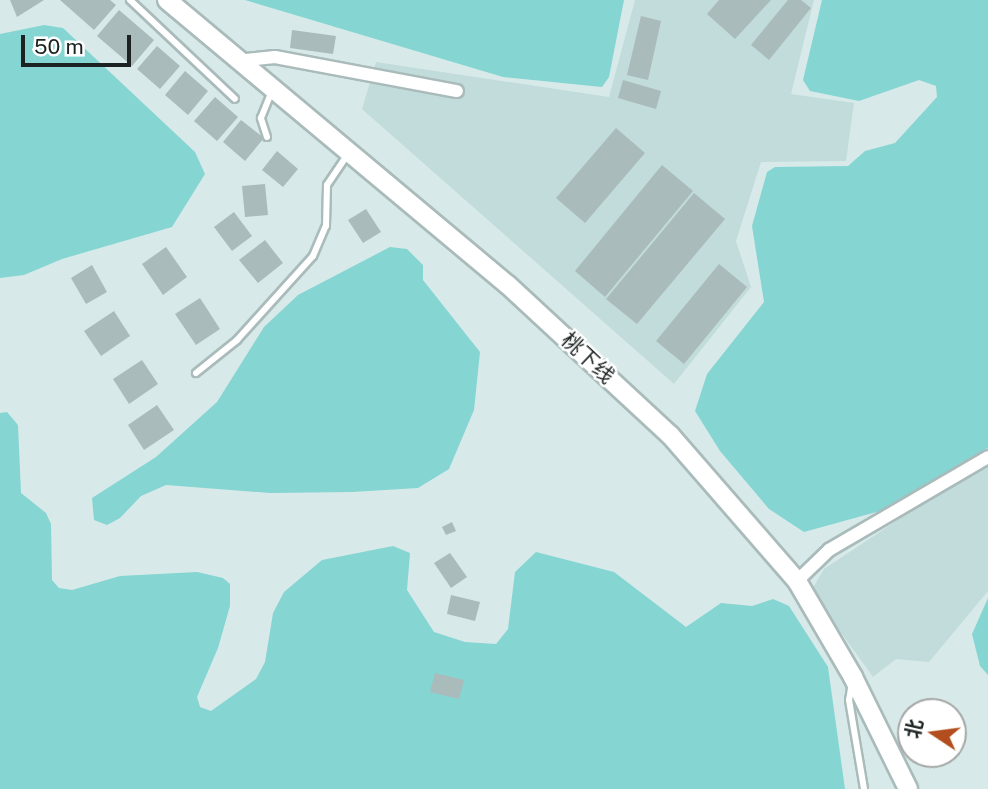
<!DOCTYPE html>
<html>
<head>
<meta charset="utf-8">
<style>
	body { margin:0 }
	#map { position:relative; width:988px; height:789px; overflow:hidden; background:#d7eae9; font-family:"Public Sans","Noto Sans SC",sans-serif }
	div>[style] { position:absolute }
	.built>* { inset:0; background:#c1dcdb }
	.green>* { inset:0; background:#85d5d3 }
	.building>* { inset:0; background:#a9bbba }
	.roads { filter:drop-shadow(2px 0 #a9bbba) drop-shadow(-2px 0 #a9bbba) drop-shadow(0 2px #a9bbba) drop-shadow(0 -2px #a9bbba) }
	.lane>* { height:6px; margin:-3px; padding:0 3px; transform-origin:3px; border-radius:3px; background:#fff }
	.street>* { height:12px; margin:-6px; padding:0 6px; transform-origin:6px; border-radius:6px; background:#fff }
	.secondary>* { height:18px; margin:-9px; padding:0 9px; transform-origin:9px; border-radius:9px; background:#fff }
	span { translate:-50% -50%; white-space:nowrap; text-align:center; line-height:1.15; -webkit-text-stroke:5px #fff; paint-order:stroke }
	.street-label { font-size:21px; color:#1b2221 }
	.north { position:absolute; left:897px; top:698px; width:70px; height:70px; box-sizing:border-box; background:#fff; border:2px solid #a4a7a6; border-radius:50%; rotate:283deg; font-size:19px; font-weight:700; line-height:28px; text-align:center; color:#1b2221 }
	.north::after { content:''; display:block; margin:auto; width:24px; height:32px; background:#b24e1d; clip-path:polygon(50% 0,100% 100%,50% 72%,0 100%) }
	.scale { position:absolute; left:21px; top:35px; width:110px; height:32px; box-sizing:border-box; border:4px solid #1b2221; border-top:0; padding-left:9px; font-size:21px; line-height:24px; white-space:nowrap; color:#1b2221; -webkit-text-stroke:5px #fff; paint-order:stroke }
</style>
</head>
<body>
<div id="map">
	<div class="built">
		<div style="clip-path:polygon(635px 0,814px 0,791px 94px,854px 103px,846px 161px,761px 162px,736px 241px,751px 287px,674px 384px,362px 109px,376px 62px,609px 97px)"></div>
		<div style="clip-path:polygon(988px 460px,988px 591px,929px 662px,896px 659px,873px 677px,811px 591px,824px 569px)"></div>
	</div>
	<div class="green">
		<div style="clip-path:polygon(245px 0,624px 0,609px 77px,602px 87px,503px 77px)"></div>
		<div style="clip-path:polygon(822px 0,988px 0,988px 448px,880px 511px,804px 532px,769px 509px,720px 451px,695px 411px,707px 374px,764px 302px,752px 226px,767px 172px,775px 167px,848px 166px,865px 151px,895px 143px,937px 97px,936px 86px,919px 80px,859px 101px,810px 91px,803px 80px)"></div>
		<div style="clip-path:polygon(44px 25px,63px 28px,195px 152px,205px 174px,172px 227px,62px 259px,24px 275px,0 278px,0 34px)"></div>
		<div style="clip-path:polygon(390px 247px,407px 249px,423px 265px,423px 280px,480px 352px,474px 410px,449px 469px,418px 488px,352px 492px,270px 493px,166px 485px,141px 496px,120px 518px,107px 525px,94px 520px,92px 498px,156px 457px,217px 402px,264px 327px,298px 295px)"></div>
		<div style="clip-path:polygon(7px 412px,18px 425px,21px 493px,46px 513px,51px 524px,52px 580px,59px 588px,72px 590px,120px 576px,197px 572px,223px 578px,230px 584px,230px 606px,218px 648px,197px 697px,200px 707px,211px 711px,256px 679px,265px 662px,273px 613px,284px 592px,322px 560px,393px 546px,410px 553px,407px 590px,434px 632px,465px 642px,496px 644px,508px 629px,515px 572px,536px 552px,614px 572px,686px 627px,721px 603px,752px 606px,773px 599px,789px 606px,828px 667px,845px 789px,0 789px,0 413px)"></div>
		<div style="clip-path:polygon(988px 598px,988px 675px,980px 666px,972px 634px)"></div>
	</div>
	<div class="building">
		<div style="clip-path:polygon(10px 0,44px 0,17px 17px)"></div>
		<div style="clip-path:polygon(60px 0,110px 0,116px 5px,94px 30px)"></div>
		<div style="clip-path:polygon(719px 0,771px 0,735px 39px,707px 14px)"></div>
		<div style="clip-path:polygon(788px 0,801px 0,811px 8px,769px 60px,751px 45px)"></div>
		<div style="clip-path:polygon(119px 10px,154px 40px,132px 66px,97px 36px)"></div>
		<div style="clip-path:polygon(641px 16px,661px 21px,648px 80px,627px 75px)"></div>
		<div style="clip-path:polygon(292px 30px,336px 36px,333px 54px,290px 48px)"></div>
		<div style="clip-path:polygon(157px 46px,180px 66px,160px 89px,137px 69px)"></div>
		<div style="clip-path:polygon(185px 71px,208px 91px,188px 115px,165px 95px)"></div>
		<div style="clip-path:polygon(623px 80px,661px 91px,656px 109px,618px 98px)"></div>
		<div style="clip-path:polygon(215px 97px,238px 117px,217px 141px,194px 121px)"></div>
		<div style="clip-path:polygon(241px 120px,264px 138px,245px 161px,223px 142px)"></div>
		<div style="clip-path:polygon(616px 128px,645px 153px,585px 223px,556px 198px)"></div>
		<div style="clip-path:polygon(277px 151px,298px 169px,283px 187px,262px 170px)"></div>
		<div style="clip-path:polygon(662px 165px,693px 191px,605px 297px,575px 271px)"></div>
		<div style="clip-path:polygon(265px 184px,268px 215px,245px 217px,242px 186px)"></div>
		<div style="clip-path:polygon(694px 193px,725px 219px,637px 324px,606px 299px)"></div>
		<div style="clip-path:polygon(366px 209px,381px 232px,363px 243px,348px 220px)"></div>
		<div style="clip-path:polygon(234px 212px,252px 236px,232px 251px,214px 227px)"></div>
		<div style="clip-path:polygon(265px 240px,283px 263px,258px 283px,239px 260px)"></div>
		<div style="clip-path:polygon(166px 247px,187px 277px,163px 295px,142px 264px)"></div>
		<div style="clip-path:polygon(719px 264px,747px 287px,684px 364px,656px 341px)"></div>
		<div style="clip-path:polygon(92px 265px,107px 292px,86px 304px,71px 278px)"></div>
		<div style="clip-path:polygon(200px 298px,220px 329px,196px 345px,175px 314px)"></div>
		<div style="clip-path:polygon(114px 311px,130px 336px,101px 356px,84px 331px)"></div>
		<div style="clip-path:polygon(142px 360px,158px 384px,129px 404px,113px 379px)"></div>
		<div style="clip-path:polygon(157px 405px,174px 430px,144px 450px,128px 425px)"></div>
		<div style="clip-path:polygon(452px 522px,456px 531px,446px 535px,442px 527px)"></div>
		<div style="clip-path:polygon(450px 553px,467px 577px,451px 588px,434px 563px)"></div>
		<div style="clip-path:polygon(451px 595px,480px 602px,475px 621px,447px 614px)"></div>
		<div style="clip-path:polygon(435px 673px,464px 680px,459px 699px,430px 692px)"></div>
	</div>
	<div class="roads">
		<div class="lane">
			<div style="left:130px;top:0;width:144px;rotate:43.3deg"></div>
			<div style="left:267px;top:137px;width:20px;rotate:-108deg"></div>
			<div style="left:261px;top:118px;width:29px;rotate:-68deg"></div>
			<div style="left:196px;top:373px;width:53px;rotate:-38.8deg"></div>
			<div style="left:237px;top:340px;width:113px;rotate:-47.9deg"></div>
			<div style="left:313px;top:256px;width:33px;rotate:-67deg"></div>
			<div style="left:326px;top:226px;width:41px;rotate:-88.6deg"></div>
			<div style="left:327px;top:185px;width:36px;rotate:-56deg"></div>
			<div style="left:852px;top:682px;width:18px;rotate:99deg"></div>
			<div style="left:849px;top:700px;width:90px;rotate:80.4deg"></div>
		</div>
		<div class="street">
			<div style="left:236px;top:61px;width:39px;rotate:-6deg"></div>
			<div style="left:275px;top:57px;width:185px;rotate:10.6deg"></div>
			<div style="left:797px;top:581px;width:45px;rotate:-44.1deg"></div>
			<div style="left:829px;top:550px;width:184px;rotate:-30.3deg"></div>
		</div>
		<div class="secondary">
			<div style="left:167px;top:0;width:444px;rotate:39.9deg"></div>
			<div style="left:508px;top:285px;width:221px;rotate:42.8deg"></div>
			<div style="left:670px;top:435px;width:194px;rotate:49deg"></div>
			<div style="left:797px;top:581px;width:111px;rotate:59.7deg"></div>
			<div style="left:853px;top:677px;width:125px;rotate:63.8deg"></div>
		</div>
	</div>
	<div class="street-label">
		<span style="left:588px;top:358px;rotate:43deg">桃下线</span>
	</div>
	<div class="north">北</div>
	<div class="scale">50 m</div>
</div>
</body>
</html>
